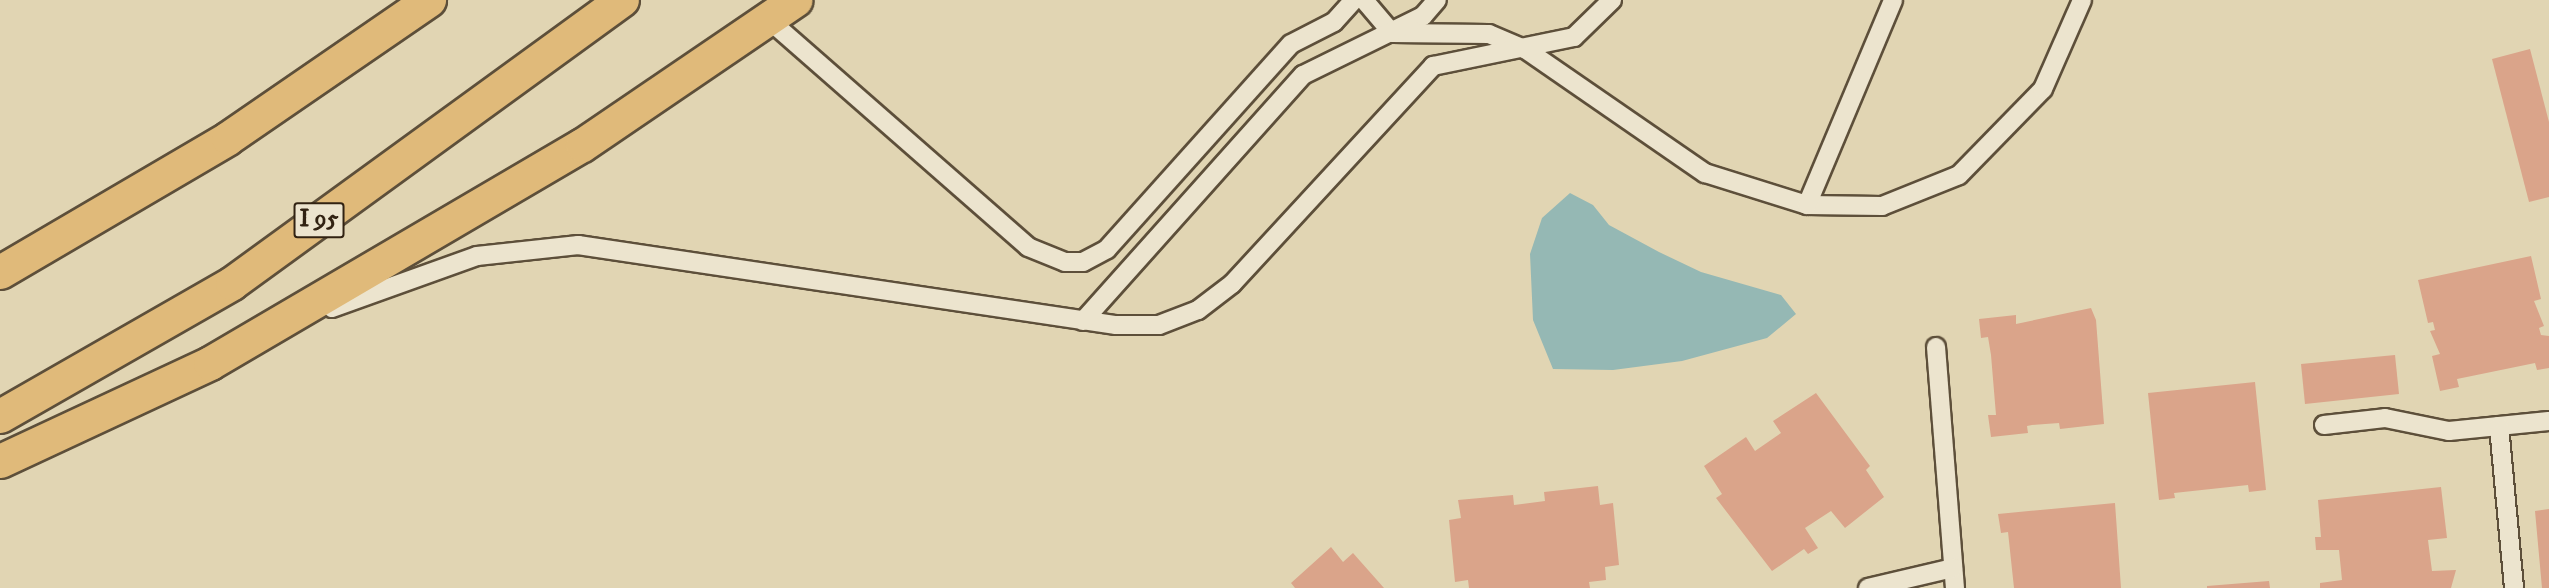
<!DOCTYPE html>
<html>
<head>
<meta charset="utf-8">
<style>
	body { margin:0 }
	#map { position:relative; width:2549px; height:588px; overflow:hidden; background:#e1d5b3; font-family:"IM FELL DW Pica",serif }
	div>[style] { position:absolute }
	.water>* { inset:0; background:#95b8b4 }
	.building>* { inset:0; background:#daa48a }
	.roads { filter:drop-shadow(2px 0 #5d4f3a) drop-shadow(-2px 0 #5d4f3a) drop-shadow(0 2px #5d4f3a) drop-shadow(0 -2px #5d4f3a) }
	.service>* { height:18px; margin:-9px; padding:0 9px; transform-origin:9px; border-radius:9px; background:#ece4ce }
	.motorway>* { height:33px; margin:-16.5px; padding:0 16.5px; transform-origin:16.5px; border-radius:16.5px; background:#e0ba7a }
	span { translate:-50% -50%; white-space:nowrap; text-align:center; line-height:1.15; -webkit-text-stroke:4.5px #ece4ce; paint-order:stroke }
	.shield-label span { padding:2px 4px; background:#ece4ce; border:2px solid; border-radius:4px; -webkit-text-stroke-width:0 }
	.shield-label { font-size:24px; color:#312212; font-weight:700 }
</style>
</head>
<body>
<div id="map">
	<div class="water">
		<div style="clip-path:polygon(1570px 193px,1593px 205px,1609px 225px,1659px 252px,1701px 272px,1781px 295px,1796px 314px,1767px 338px,1682px 361px,1613px 370px,1553px 369px,1533px 320px,1530px 254px,1542px 218px)"></div>
	</div>
	<div class="building">
		<div style="clip-path:polygon(2530px 49px,2549px 122px,2549px 197px,2529px 202px,2492px 59px)"></div>
		<div style="clip-path:polygon(2531px 256px,2541px 299px,2534px 301px,2544px 326px,2539px 328px,2541px 335px,2549px 336px,2549px 368px,2537px 370px,2535px 363px,2457px 379px,2459px 387px,2440px 391px,2432px 356px,2440px 354px,2430px 331px,2435px 330px,2433px 322px,2428px 323px,2418px 280px)"></div>
		<div style="clip-path:polygon(2091px 308px,2096px 320px,2104px 424px,2060px 429px,2059px 423px,2032px 425px,2027px 426px,2028px 433px,1991px 437px,1988px 415px,1996px 415px,1991px 355px,1988px 337px,1981px 338px,1979px 319px,2016px 315px,2016px 324px)"></div>
		<div style="clip-path:polygon(2395px 355px,2399px 394px,2305px 404px,2301px 364px)"></div>
		<div style="clip-path:polygon(2255px 382px,2266px 490px,2249px 492px,2248px 485px,2174px 493px,2175px 498px,2159px 500px,2148px 393px)"></div>
		<div style="clip-path:polygon(1816px 393px,1870px 466px,1866px 470px,1884px 497px,1845px 528px,1831px 511px,1805px 528px,1818px 548px,1808px 554px,1804px 549px,1772px 571px,1716px 498px,1722px 494px,1704px 466px,1746px 437px,1755px 451px,1781px 433px,1773px 421px)"></div>
		<div style="clip-path:polygon(1598px 486px,1600px 505px,1613px 503px,1619px 565px,1605px 567px,1606px 580px,1589px 582px,1590px 588px,1469px 588px,1468px 580px,1455px 582px,1449px 520px,1461px 518px,1458px 500px,1513px 495px,1514px 505px,1545px 501px,1544px 492px)"></div>
		<div style="clip-path:polygon(2441px 487px,2447px 538px,2428px 540px,2429px 548px,2432px 571px,2456px 570px,2451px 588px,2320px 588px,2320px 583px,2342px 580px,2339px 550px,2316px 550px,2315px 537px,2321px 537px,2318px 500px)"></div>
		<div style="clip-path:polygon(2115px 503px,2121px 588px,2014px 588px,2008px 532px,2001px 533px,1998px 514px)"></div>
		<div style="clip-path:polygon(2549px 509px,2549px 588px,2542px 588px,2535px 511px)"></div>
		<div style="clip-path:polygon(1331px 547px,1343px 562px,1353px 553px,1384px 588px,1295px 588px,1291px 583px)"></div>
		<div style="clip-path:polygon(2269px 581px,2270px 588px,2207px 588px,2207px 586px)"></div>
	</div>
	<div class="roads">
		<div class="service">
			<div style="left:1364px;top:0;width:43px;rotate:49.7deg"></div>
			<div style="left:1392px;top:33px;width:97px;rotate:0.6deg"></div>
			<div style="left:1489px;top:34px;width:39px;rotate:23deg"></div>
			<div style="left:1525px;top:49px;width:219px;rotate:34.6deg"></div>
			<div style="left:1705px;top:173px;width:107px;rotate:17.4deg"></div>
			<div style="left:1807px;top:205px;width:75px;rotate:0.8deg"></div>
			<div style="left:1882px;top:206px;width:83px;rotate:-21.9deg"></div>
			<div style="left:1959px;top:175px;width:120px;rotate:-45.7deg"></div>
			<div style="left:2043px;top:89px;width:97px;rotate:-66.3deg"></div>
			<div style="left:769px;top:20px;width:344px;rotate:41.2deg"></div>
			<div style="left:1028px;top:247px;width:40px;rotate:22deg"></div>
			<div style="left:1065px;top:262px;width:18px"></div>
			<div style="left:1083px;top:262px;width:27px;rotate:-28deg"></div>
			<div style="left:1107px;top:249px;width:275px;rotate:-48.1deg"></div>
			<div style="left:1291px;top:44px;width:48px;rotate:-27.1deg"></div>
			<div style="left:1334px;top:22px;width:30px;rotate:-48deg"></div>
			<div style="left:1807px;top:205px;width:222px;rotate:-67.2deg"></div>
			<div style="left:332px;top:308px;width:154px;rotate:-19.7deg"></div>
			<div style="left:477px;top:256px;width:102px;rotate:-6.2deg"></div>
			<div style="left:578px;top:245px;width:544px;rotate:8.46deg"></div>
			<div style="left:1116px;top:325px;width:43px"></div>
			<div style="left:1159px;top:325px;width:42px;rotate:-21deg"></div>
			<div style="left:1198px;top:310px;width:43px;rotate:-37.4deg"></div>
			<div style="left:1232px;top:284px;width:297px;rotate:-47.3deg"></div>
			<div style="left:1433px;top:66px;width:144px;rotate:-11.6deg"></div>
			<div style="left:1574px;top:37px;width:53px;rotate:-44.2deg"></div>
			<div style="left:1083px;top:321px;width:330px;rotate:-48.2deg"></div>
			<div style="left:1303px;top:75px;width:134px;rotate:-26.2deg"></div>
			<div style="left:1423px;top:16px;width:21px;rotate:-49deg"></div>
			<div style="left:1936px;top:347px;width:242px;rotate:85.5deg"></div>
			<div style="left:2324px;top:425px;width:61px;rotate:-6.5deg"></div>
			<div style="left:2385px;top:418px;width:65px;rotate:11.5deg"></div>
			<div style="left:2449px;top:431px;width:100px;rotate:-5.7deg"></div>
			<div style="left:2499px;top:426px;width:163px;rotate:84.7deg"></div>
			<div style="left:1868px;top:588px;width:87px;rotate:-13.2deg"></div>
		</div>
		<div class="motorway">
			<div style="left:0;top:272px;width:264px;rotate:-30.4deg"></div>
			<div style="left:228px;top:138px;width:244px;rotate:-34.5deg"></div>
			<div style="left:0;top:416px;width:267px;rotate:-29.8deg"></div>
			<div style="left:232px;top:283px;width:482px;rotate:-36deg"></div>
			<div style="left:0;top:461px;width:232px;rotate:-25deg"></div>
			<div style="left:210px;top:363px;width:431px;rotate:-30.4deg"></div>
			<div style="left:582px;top:145px;width:258px;rotate:-34.2deg"></div>
		</div>
	</div>
	<div class="shield-label">
		<span style="left:319px;top:220px">I 95</span>
	</div>
</div>
</body>
</html>
